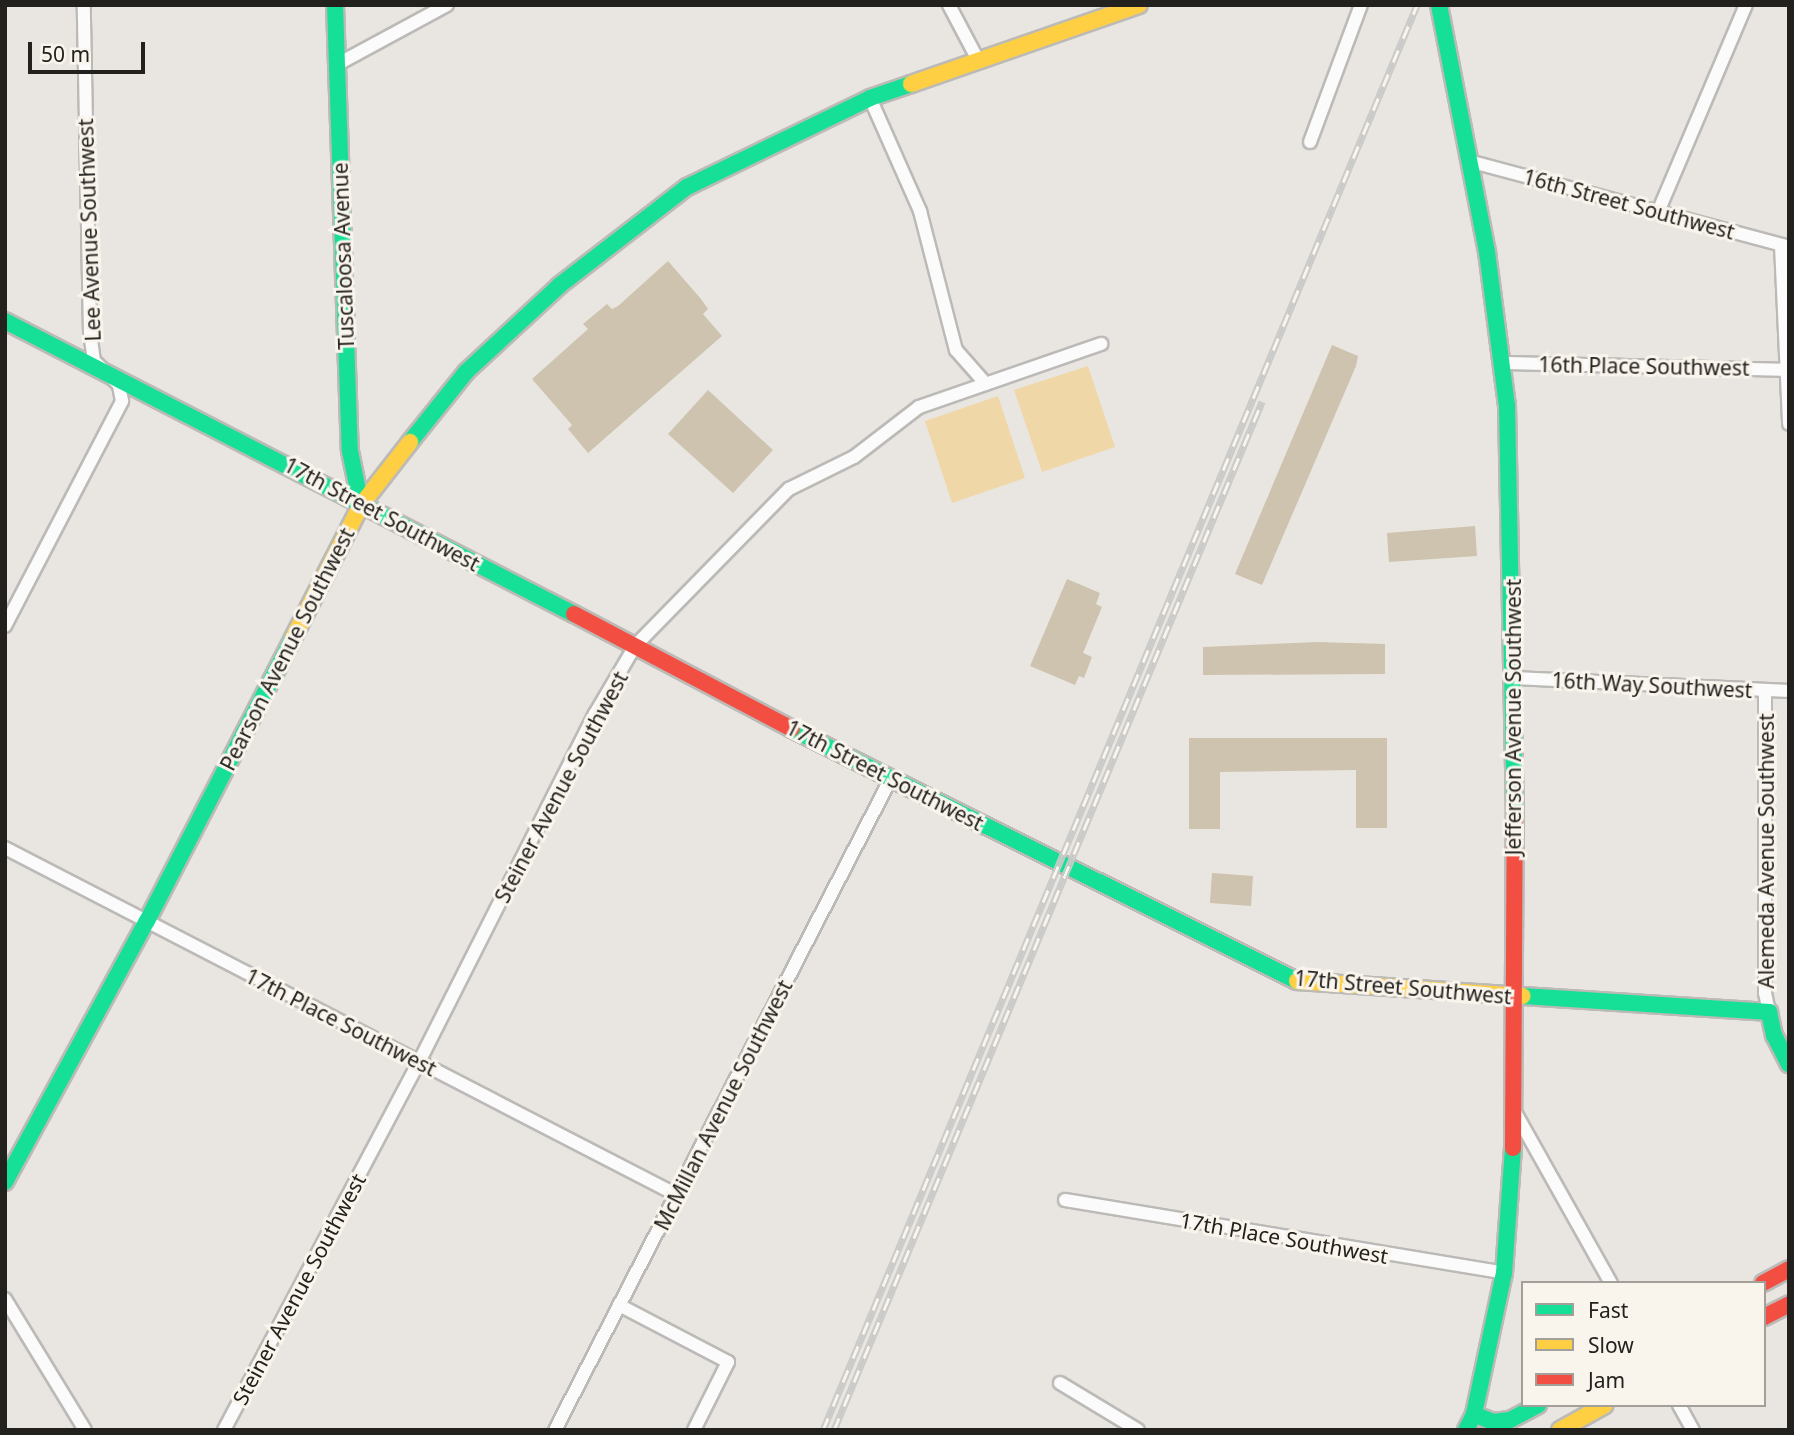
<!DOCTYPE html>
<html>
<head>
<meta charset="utf-8">
<style>
	body { margin:0 }
	#map { position:relative; width:1794px; height:1435px; overflow:hidden; background:#e9e6e2; font-family:"Noto Sans",sans-serif }
	div>[style] { position:absolute }
	.green>* { inset:0; background:#f0d7a8 }
	.building>* { inset:0; background:#cec3ae }
	.roads { filter:drop-shadow(2px 0 #bcbab7) drop-shadow(-2px 0 #bcbab7) drop-shadow(0 2px #bcbab7) drop-shadow(0 -2px #bcbab7) }
	.street>* { height:12px; margin:-6px; padding:0 6px; transform-origin:6px; border-radius:6px; background:#fcfbfb }
	.fast>* { height:16px; margin:-8px; padding:0 8px; transform-origin:8px; border-radius:8px; background:#16e098 }
	.slow>* { height:16px; margin:-8px; padding:0 8px; transform-origin:8px; border-radius:8px; background:#ffcf43 }
	.jam>* { height:16px; margin:-8px; padding:0 8px; transform-origin:8px; border-radius:8px; background:#f24e42 }
	.rail>* { height:7px; margin-top:-3.5px; transform-origin:0; background:repeating-linear-gradient(90deg,#f9f4ec 0 13px,#cacac8 0 26px); box-sizing:border-box; border-block:2px solid #cacac8 }
	span { translate:-50% -50%; white-space:nowrap; text-align:center; line-height:1.15; -webkit-text-stroke:6px #f9f4ec; paint-order:stroke }
	.street-label { font-size:21px; color:#23211e }
	.frame { position:absolute; inset:0; border:7px solid #23211e; pointer-events:none }
	.legend { position:absolute; left:1521px; top:1281px; width:245px; height:126px; box-sizing:border-box; background:#f9f4ec; border:2px solid #a3a09a; margin:0; padding:9px 12px; list-style:none; font-size:21px; color:#23211e }
	.legend li { display:flex; align-items:center; gap:14px; height:35px }
	.legend b { width:35px; border:2px solid #a3a09a }
	.scale { position:absolute; left:28px; top:42px; width:117px; height:32px; box-sizing:border-box; border:4px solid #23211e; border-top:0; padding-left:9px; font-size:21px; line-height:24px; white-space:nowrap; color:#23211e; -webkit-text-stroke:5px #f9f4ec; paint-order:stroke }
</style>
</head>
<body>
<div id="map">
	<div class="green">
		<div style="clip-path:polygon(1088px 366px,1115px 447px,1042px 472px,1014px 390px)"></div>
		<div style="clip-path:polygon(998px 396px,1025px 478px,952px 503px,925px 421px)"></div>
	</div>
	<div class="building">
		<div style="clip-path:polygon(668px 261px,701px 299px,708px 309px,703px 314px,722px 336px,588px 453px,568px 429px,572px 425px,532px 379px,588px 329px,583px 324px,607px 304px,612px 309px,618px 306px)"></div>
		<div style="clip-path:polygon(1332px 345px,1358px 356px,1356px 366px,1262px 585px,1235px 574px)"></div>
		<div style="clip-path:polygon(708px 390px,773px 450px,733px 493px,668px 434px)"></div>
		<div style="clip-path:polygon(1475px 526px,1477px 556px,1389px 562px,1387px 533px)"></div>
		<div style="clip-path:polygon(1067px 579px,1100px 593px,1096px 604px,1102px 607px,1083px 653px,1092px 657px,1084px 678px,1079px 676px,1075px 685px,1030px 666px)"></div>
		<div style="clip-path:polygon(1317px 642px,1385px 644px,1385px 674px,1203px 675px,1203px 647px)"></div>
		<div style="clip-path:polygon(1189px 738px,1387px 738px,1387px 828px,1356px 828px,1356px 770px,1220px 772px,1220px 829px,1189px 829px)"></div>
		<div style="clip-path:polygon(1212px 873px,1253px 876px,1251px 906px,1210px 903px)"></div>
	</div>
	<div class="roads">
		<div class="street">
			<div style="left:949px;top:5px;width:62px;rotate:62.2deg"></div>
			<div style="left:336px;top:65px;width:126px;rotate:-28.4deg"></div>
			<div style="left:870px;top:98px;width:124px;rotate:66.1deg"></div>
			<div style="left:920px;top:211px;width:144px;rotate:75.5deg"></div>
			<div style="left:956px;top:350px;width:45px;rotate:48.6deg"></div>
			<div style="left:1310px;top:142px;width:146px;rotate:-69.6deg"></div>
			<div style="left:1469px;top:161px;width:331px;rotate:15deg"></div>
			<div style="left:1658px;top:212px;width:225px;rotate:-67deg"></div>
			<div style="left:1781px;top:245px;width:179px;rotate:87.4deg"></div>
			<div style="left:1502px;top:363px;width:283px;rotate:1.4deg"></div>
			<div style="left:5px;top:626px;width:254px;rotate:-62.5deg"></div>
			<div style="left:122px;top:401px;width:16px;rotate:-101deg"></div>
			<div style="left:119px;top:385px;width:35px;rotate:-136deg"></div>
			<div style="left:94px;top:361px;width:29px;rotate:-98deg"></div>
			<div style="left:90px;top:332px;width:327px;rotate:-91.1deg"></div>
			<div style="left:1515px;top:678px;width:274px;rotate:2.7deg"></div>
			<div style="left:1765px;top:690px;width:303px;rotate:90deg"></div>
			<div style="left:1765px;top:993px;width:19px;rotate:78deg"></div>
			<div style="left:5px;top:848px;width:756px;rotate:27.31deg"></div>
			<div style="left:1516px;top:1114px;width:194px;rotate:60.7deg"></div>
			<div style="left:1065px;top:1200px;width:445px;rotate:9.4deg"></div>
			<div style="left:5px;top:1299px;width:153px;rotate:58.6deg"></div>
			<div style="left:619px;top:1305px;width:123px;rotate:27.6deg"></div>
			<div style="left:728px;top:1362px;width:76px;rotate:116.6deg"></div>
			<div style="left:1060px;top:1383px;width:91px;rotate:31.1deg"></div>
			<div style="left:1679px;top:1405px;width:29px;rotate:61deg"></div>
			<div style="left:224px;top:1430px;width:416px;rotate:-62.1deg"></div>
			<div style="left:419px;top:1062px;width:390px;rotate:-63.2deg"></div>
			<div style="left:595px;top:714px;width:79px;rotate:-59.5deg"></div>
			<div style="left:635px;top:646px;width:220px;rotate:-45.6deg"></div>
			<div style="left:789px;top:489px;width:72px;rotate:-26.2deg"></div>
			<div style="left:854px;top:457px;width:82px;rotate:-37.6deg"></div>
			<div style="left:919px;top:407px;width:193px;rotate:-19.1deg"></div>
			<div style="left:555px;top:1430px;width:731px;rotate:-62.73deg"></div>
		</div>
		<div class="fast">
			<div style="left:335px;top:5px;width:446px;rotate:88.1deg"></div>
			<div style="left:350px;top:451px;width:55px;rotate:78.5deg"></div>
			<div style="left:1439px;top:5px;width:252px;rotate:79deg"></div>
			<div style="left:1487px;top:252px;width:154px;rotate:82.6deg"></div>
			<div style="left:1507px;top:405px;width:413px;rotate:88.9deg"></div>
			<div style="left:5px;top:321px;width:640px;rotate:27.25deg"></div>
			<div style="left:410px;top:442px;width:90px;rotate:-51.3deg"></div>
			<div style="left:466px;top:372px;width:128px;rotate:-42.8deg"></div>
			<div style="left:560px;top:285px;width:160px;rotate:-37.7deg"></div>
			<div style="left:687px;top:187px;width:203px;rotate:-25.9deg"></div>
			<div style="left:870px;top:98px;width:43px;rotate:-18.9deg"></div>
			<div style="left:792px;top:729px;width:564px;rotate:26.52deg"></div>
			<div style="left:1523px;top:996px;width:247px;rotate:3.7deg"></div>
			<div style="left:1769px;top:1012px;width:24px;rotate:78deg"></div>
			<div style="left:1774px;top:1035px;width:33px;rotate:63deg"></div>
			<div style="left:5px;top:1182px;width:297px;rotate:-61.5deg"></div>
			<div style="left:147px;top:921px;width:318px;rotate:-62.7deg"></div>
			<div style="left:1474px;top:1414px;width:21px;rotate:23deg"></div>
			<div style="left:1493px;top:1422px;width:17px;rotate:-7deg"></div>
			<div style="left:1510px;top:1420px;width:32px;rotate:-28deg"></div>
			<div style="left:1466px;top:1430px;width:18px;rotate:-63deg"></div>
			<div style="left:1474px;top:1414px;width:144px;rotate:-78deg"></div>
			<div style="left:1504px;top:1273px;width:125px;rotate:-85.9deg"></div>
		</div>
		<div class="slow">
			<div style="left:911px;top:84px;width:241px;rotate:-19.1deg"></div>
			<div style="left:293px;top:638px;width:149px;rotate:-62.9deg"></div>
			<div style="left:361px;top:505px;width:80px;rotate:-52.1deg"></div>
			<div style="left:1297px;top:981px;width:226px;rotate:3.8deg"></div>
			<div style="left:1560px;top:1430px;width:51px;rotate:-29.1deg"></div>
		</div>
		<div class="jam">
			<div style="left:574px;top:614px;width:246px;rotate:27.8deg"></div>
			<div style="left:1513px;top:1148px;width:330px;rotate:-89.7deg"></div>
			<div style="left:1763px;top:1283px;width:30px;rotate:-28deg"></div>
			<div style="left:1764px;top:1317px;width:28px;rotate:-27deg"></div>
		</div>
	</div>
	<div class="rail">
		<div style="left:823px;top:1430px;width:1544px;rotate:-67.37deg"></div>
		<div style="left:834px;top:1430px;width:1114px;rotate:-67.4deg"></div>
	</div>
	<div class="street-label">
		<span style="left:1629px;top:204px;rotate:15deg">16th Street Southwest</span>
		<span style="left:89px;top:230px;rotate:-92deg">Lee Avenue Southwest</span>
		<span style="left:343px;top:256px;rotate:-92deg">Tuscaloosa Avenue</span>
		<span style="left:1644px;top:366px;rotate:1deg">16th Place Southwest</span>
		<span style="left:382px;top:514px;rotate:28deg">17th Street Southwest</span>
		<span style="left:287px;top:649px;rotate:-63deg">Pearson Avenue Southwest</span>
		<span style="left:1652px;top:685px;rotate:3deg">16th Way Southwest</span>
		<span style="left:1513px;top:717px;rotate:-90deg">Jefferson Avenue Southwest</span>
		<span style="left:885px;top:775px;rotate:27deg">17th Street Southwest</span>
		<span style="left:561px;top:787px;rotate:-62deg">Steiner Avenue Southwest</span>
		<span style="left:1766px;top:851px;rotate:-90deg">Alemeda Avenue Southwest</span>
		<span style="left:1403px;top:987px;rotate:5deg">17th Street Southwest</span>
		<span style="left:341px;top:1022px;rotate:27deg">17th Place Southwest</span>
		<span style="left:723px;top:1105px;rotate:-63deg">McMillan Avenue Southwest</span>
		<span style="left:1284px;top:1238px;rotate:10deg">17th Place Southwest</span>
		<span style="left:299px;top:1289px;rotate:-62deg">Steiner Avenue Southwest</span>
	</div>
	<div class="frame"></div>
	<ul class="legend">
	<li><b style="height:9px;background:#16e098"></b>Fast</li>
	<li><b style="height:9px;background:#ffcf43"></b>Slow</li>
	<li><b style="height:9px;background:#f24e42"></b>Jam</li>
	</ul>
	<div class="scale">50 m</div>
</div>
</body>
</html>
